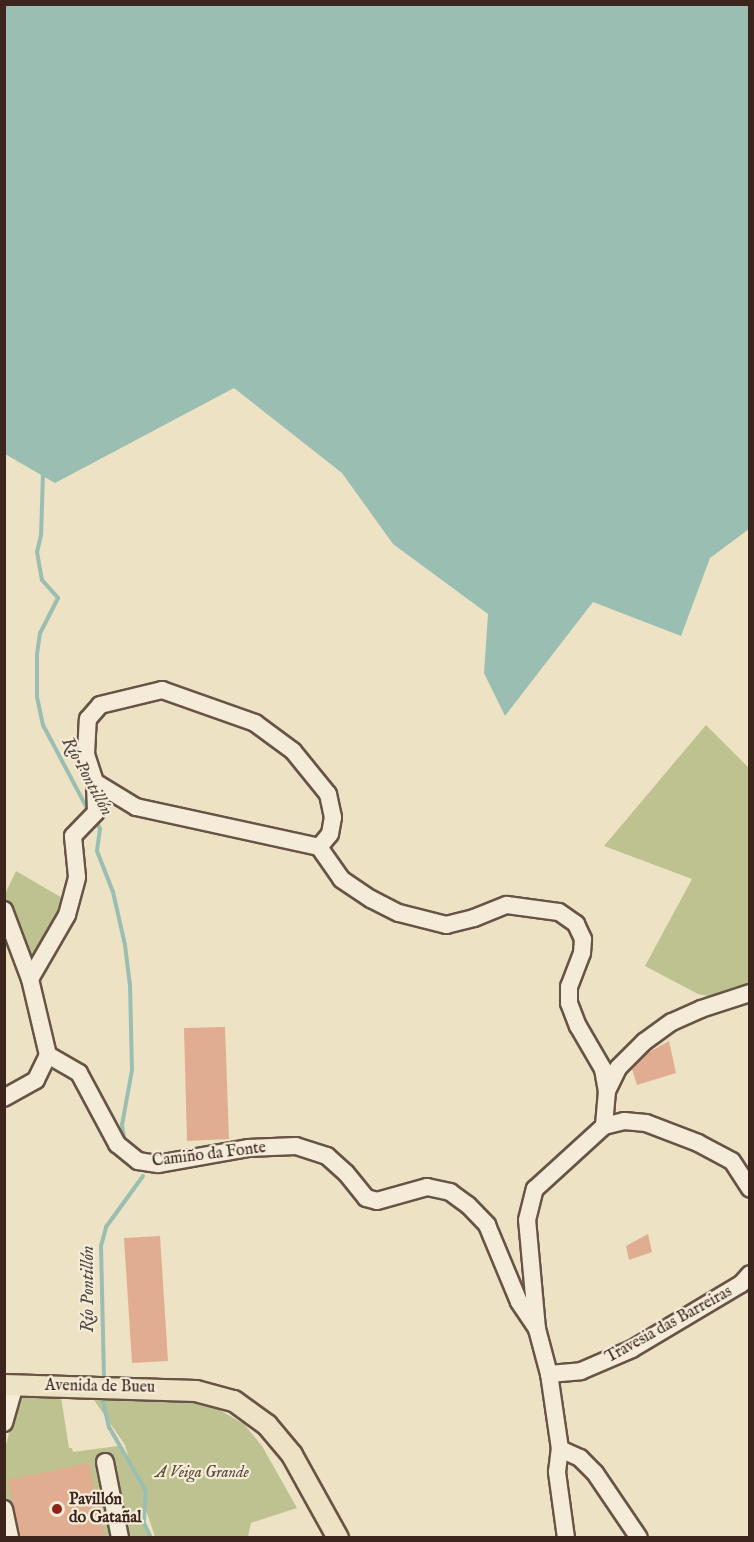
<!DOCTYPE html>
<html>
<head>
<meta charset="utf-8">
<style>
	body { margin:0 }
	#map { position:relative; width:754px; height:1542px; overflow:hidden; background:#eee2c5; font-family:"IM FELL English",serif }
	div>[style] { position:absolute }
	.green>* { inset:0; background:#bec291 }
	.water>* { inset:0; background:#9abeb1 }
	.stream>* { height:4px; margin:-2px; padding:0 2px; transform-origin:2px; border-radius:2px; background:#9abeb1 }
	.building>* { inset:0; background:#e1ad90 }
	.roads { filter:drop-shadow(2px 0 #685446) drop-shadow(-2px 0 #685446) drop-shadow(0 2px #685446) drop-shadow(0 -2px #685446) }
	.minor>* { height:16px; margin:-8px; padding:0 8px; transform-origin:8px; border-radius:8px; background:#f4ecd9 }
	.major>* { height:20px; margin:-10px; padding:0 10px; transform-origin:10px; border-radius:10px; background:#eee2c5 }
	.dots>* { width:16px; height:16px; translate:-50% -50%; box-sizing:border-box; border:3px solid #f4ecd9; border-radius:50% }
	span { translate:-50% -50%; white-space:nowrap; text-align:center; line-height:1.15; -webkit-text-stroke:4.5px #f4ecd9; paint-order:stroke }
	.street-label { font-size:16px; color:#3b251c }
	.park-label { font-size:16px; color:#5c4c39; font-style:italic }
	.poi-label { font-size:16px; color:#3b251c; font-weight:700 }
	.left { translate:0 -50%; text-align:left }
	.water-label { font-size:18px; color:#534b41; font-style:italic }
	.frame { position:absolute; inset:0; border:6px solid #3b251c; pointer-events:none }
</style>
</head>
<body>
<div id="map">
	<div class="green">
		<div style="clip-path:polygon(706px 725px,749px 768px,749px 1004px,698px 994px,645px 966px,692px 879px,604px 846px)"></div>
		<div style="clip-path:polygon(16px 871px,64px 899px,30px 965px,5px 900px,5px 894px)"></div>
		<div style="clip-path:polygon(24px 1396px,61px 1397px,69px 1448px,72px 1448px,73px 1452px,118px 1446px,132px 1470px,125px 1445px,92px 1397px,159px 1398px,211px 1405px,244px 1424px,262px 1446px,297px 1508px,251px 1523px,248px 1537px,155px 1537px,144px 1504px,143px 1524px,150px 1537px,5px 1538px,5px 1449px,16px 1406px)"></div>
	</div>
	<div class="water">
		<div style="clip-path:polygon(4px 5px,749px 5px,749px 529px,710px 558px,681px 636px,593px 602px,505px 716px,484px 673px,488px 614px,393px 544px,342px 473px,234px 388px,55px 483px,5px 454px)"></div>
	</div>
	<div class="stream">
		<div style="left:43px;top:473px;width:62px;rotate:91.8deg"></div>
		<div style="left:41px;top:535px;width:17px;rotate:103deg"></div>
		<div style="left:37px;top:552px;width:28px;rotate:80deg"></div>
		<div style="left:42px;top:580px;width:24px;rotate:48deg"></div>
		<div style="left:58px;top:598px;width:39px;rotate:117deg"></div>
		<div style="left:40px;top:633px;width:21px;rotate:98deg"></div>
		<div style="left:37px;top:654px;width:43px;rotate:90deg"></div>
		<div style="left:37px;top:697px;width:29px;rotate:78deg"></div>
		<div style="left:43px;top:725px;width:98px;rotate:62.1deg"></div>
		<div style="left:95px;top:819px;width:11px;rotate:63deg"></div>
		<div style="left:100px;top:829px;width:22px;rotate:98deg"></div>
		<div style="left:97px;top:851px;width:44px;rotate:68.7deg"></div>
		<div style="left:113px;top:892px;width:54px;rotate:77.2deg"></div>
		<div style="left:125px;top:945px;width:39px;rotate:83deg"></div>
		<div style="left:130px;top:984px;width:86px;rotate:88.7deg"></div>
		<div style="left:132px;top:1070px;width:56px;rotate:100.3deg"></div>
		<div style="left:122px;top:1125px;width:19px;rotate:81deg"></div>
		<div style="left:104px;top:1378px;width:132px;rotate:-91.3deg"></div>
		<div style="left:101px;top:1246px;width:20px;rotate:-75deg"></div>
		<div style="left:106px;top:1227px;width:63px;rotate:-54deg"></div>
		<div style="left:102px;top:1397px;width:31px;rotate:77deg"></div>
		<div style="left:109px;top:1427px;width:74px;rotate:60deg"></div>
		<div style="left:146px;top:1491px;width:32px;rotate:94deg"></div>
		<div style="left:144px;top:1523px;width:17px;rotate:65deg"></div>
	</div>
	<div class="building">
		<div style="clip-path:polygon(225px 1027px,229px 1139px,187px 1141px,184px 1028px)"></div>
		<div style="clip-path:polygon(669px 1041px,676px 1073px,637px 1085px,632px 1069px,646px 1054px)"></div>
		<div style="clip-path:polygon(648px 1234px,652px 1252px,629px 1260px,626px 1246px)"></div>
		<div style="clip-path:polygon(160px 1236px,168px 1361px,132px 1363px,124px 1238px)"></div>
		<div style="clip-path:polygon(89px 1463px,105px 1538px,20px 1538px,8px 1480px)"></div>
	</div>
	<div class="roads">
		<div class="minor">
			<div style="left:95px;top:782px;width:48px;rotate:31.4deg"></div>
			<div style="left:136px;top:807px;width:187px;rotate:12.3deg"></div>
			<div style="left:319px;top:847px;width:39px;rotate:55deg"></div>
			<div style="left:341px;top:879px;width:36px;rotate:34deg"></div>
			<div style="left:371px;top:899px;width:31px;rotate:27deg"></div>
			<div style="left:399px;top:913px;width:49px;rotate:14.3deg"></div>
			<div style="left:446px;top:925px;width:29px;rotate:-14deg"></div>
			<div style="left:474px;top:918px;width:35px;rotate:-22deg"></div>
			<div style="left:507px;top:905px;width:52px;rotate:7.7deg"></div>
			<div style="left:559px;top:912px;width:21px;rotate:35deg"></div>
			<div style="left:576px;top:924px;width:17px;rotate:65deg"></div>
			<div style="left:583px;top:939px;width:14px;rotate:94deg"></div>
			<div style="left:582px;top:953px;width:36px;rotate:111deg"></div>
			<div style="left:569px;top:987px;width:16px;rotate:90deg"></div>
			<div style="left:569px;top:1003px;width:25px;rotate:69deg"></div>
			<div style="left:578px;top:1026px;width:50px;rotate:59.8deg"></div>
			<div style="left:603px;top:1069px;width:22px;rotate:80deg"></div>
			<div style="left:607px;top:1091px;width:35px;rotate:95deg"></div>
			<div style="left:4px;top:910px;width:74px;rotate:69.4deg"></div>
			<div style="left:30px;top:979px;width:78px;rotate:76.7deg"></div>
			<div style="left:48px;top:1055px;width:28px;rotate:116deg"></div>
			<div style="left:36px;top:1080px;width:37px;rotate:151deg"></div>
			<div style="left:30px;top:979px;width:74px;rotate:-60deg"></div>
			<div style="left:67px;top:915px;width:39px;rotate:-75deg"></div>
			<div style="left:77px;top:877px;width:41px;rotate:-95.6deg"></div>
			<div style="left:73px;top:836px;width:33px;rotate:-46deg"></div>
			<div style="left:96px;top:812px;width:30px;rotate:-92deg"></div>
			<div style="left:95px;top:782px;width:29px;rotate:-108deg"></div>
			<div style="left:86px;top:754px;width:35px;rotate:-87deg"></div>
			<div style="left:88px;top:719px;width:18px;rotate:-49deg"></div>
			<div style="left:100px;top:705px;width:64px;rotate:-13.6deg"></div>
			<div style="left:162px;top:690px;width:99px;rotate:19.5deg"></div>
			<div style="left:255px;top:723px;width:47px;rotate:36.4deg"></div>
			<div style="left:293px;top:751px;width:55px;rotate:50.9deg"></div>
			<div style="left:328px;top:794px;width:24px;rotate:78deg"></div>
			<div style="left:333px;top:817px;width:17px;rotate:100deg"></div>
			<div style="left:330px;top:834px;width:17px;rotate:130deg"></div>
			<div style="left:48px;top:1055px;width:36px;rotate:30deg"></div>
			<div style="left:79px;top:1073px;width:81px;rotate:61.8deg"></div>
			<div style="left:117px;top:1144px;width:27px;rotate:39deg"></div>
			<div style="left:138px;top:1161px;width:20px;rotate:9deg"></div>
			<div style="left:158px;top:1164px;width:91px;rotate:-10.1deg"></div>
			<div style="left:248px;top:1148px;width:48px;rotate:-2.4deg"></div>
			<div style="left:296px;top:1146px;width:33px;rotate:18deg"></div>
			<div style="left:327px;top:1156px;width:25px;rotate:42deg"></div>
			<div style="left:346px;top:1173px;width:32px;rotate:51deg"></div>
			<div style="left:366px;top:1198px;width:11px;rotate:15deg"></div>
			<div style="left:377px;top:1201px;width:52px;rotate:-15.6deg"></div>
			<div style="left:427px;top:1187px;width:24px;rotate:12deg"></div>
			<div style="left:450px;top:1192px;width:22px;rotate:36deg"></div>
			<div style="left:468px;top:1205px;width:28px;rotate:46deg"></div>
			<div style="left:487px;top:1225px;width:83px;rotate:67.4deg"></div>
			<div style="left:519px;top:1302px;width:32px;rotate:56deg"></div>
			<div style="left:607px;top:1091px;width:25px;rotate:-64deg"></div>
			<div style="left:618px;top:1068px;width:37px;rotate:-45deg"></div>
			<div style="left:644px;top:1042px;width:34px;rotate:-36deg"></div>
			<div style="left:672px;top:1022px;width:32px;rotate:-24deg"></div>
			<div style="left:701px;top:1009px;width:52px;rotate:-18.1deg"></div>
			<div style="left:549px;top:1374px;width:32px;rotate:-5deg"></div>
			<div style="left:581px;top:1371px;width:56px;rotate:-23.3deg"></div>
			<div style="left:632px;top:1349px;width:127px;rotate:-30.8deg"></div>
			<div style="left:741px;top:1284px;width:13px;rotate:-48deg"></div>
			<div style="left:4px;top:1423px;width:40px;rotate:-74deg"></div>
			<div style="left:560px;top:1449px;width:22px;rotate:24deg"></div>
			<div style="left:580px;top:1458px;width:21px;rotate:45deg"></div>
			<div style="left:595px;top:1473px;width:78px;rotate:55.9deg"></div>
			<div style="left:105px;top:1462px;width:77px;rotate:78.8deg"></div>
			<div style="left:4px;top:1509px;width:30px;rotate:78deg"></div>
			<div style="left:566px;top:1538px;width:67px;rotate:-97.8deg"></div>
			<div style="left:557px;top:1472px;width:23px;rotate:-83deg"></div>
			<div style="left:560px;top:1449px;width:76px;rotate:-98.3deg"></div>
			<div style="left:549px;top:1374px;width:47px;rotate:-104.9deg"></div>
			<div style="left:537px;top:1329px;width:109px;rotate:-95.2deg"></div>
			<div style="left:527px;top:1220px;width:32px;rotate:-76deg"></div>
			<div style="left:535px;top:1189px;width:93px;rotate:-42.4deg"></div>
			<div style="left:604px;top:1126px;width:21px;rotate:-14deg"></div>
			<div style="left:624px;top:1121px;width:22px;rotate:5deg"></div>
			<div style="left:646px;top:1123px;width:56px;rotate:21deg"></div>
			<div style="left:698px;top:1143px;width:38px;rotate:28deg"></div>
			<div style="left:732px;top:1161px;width:33px;rotate:57deg"></div>
		</div>
		<div class="major">
			<div style="left:4px;top:1385px;width:192px;rotate:1.8deg"></div>
			<div style="left:196px;top:1391px;width:39px;rotate:15deg"></div>
			<div style="left:234px;top:1401px;width:41px;rotate:36deg"></div>
			<div style="left:267px;top:1425px;width:39px;rotate:50deg"></div>
			<div style="left:292px;top:1455px;width:95px;rotate:61deg"></div>
		</div>
	</div>
	<div class="dots">
		<div style="left:57px;top:1509px;background:#8f2418"></div>
	</div>
	<div class="street-label">
		<span style="left:209px;top:1155px;rotate:-7deg">Camiño da Fonte</span>
		<span style="left:669px;top:1325px;rotate:-29deg">Travesia das Barreiras</span>
		<span style="left:100px;top:1387px;rotate:1deg">Avenida de Bueu</span>
	</div>
	<div class="park-label">
		<span style="left:202px;top:1473px">A Veiga Grande</span>
	</div>
	<div class="poi-label">
		<span class="left" style="left:69px;top:1509px">Pavillón<br>do Gatañal</span>
	</div>
	<div class="water-label">
		<span style="left:86px;top:777px;rotate:61deg">Río Pontillón</span>
		<span style="left:89px;top:1289px;rotate:-90deg">Río Pontillón</span>
	</div>
	<div class="frame"></div>
</div>
</body>
</html>
